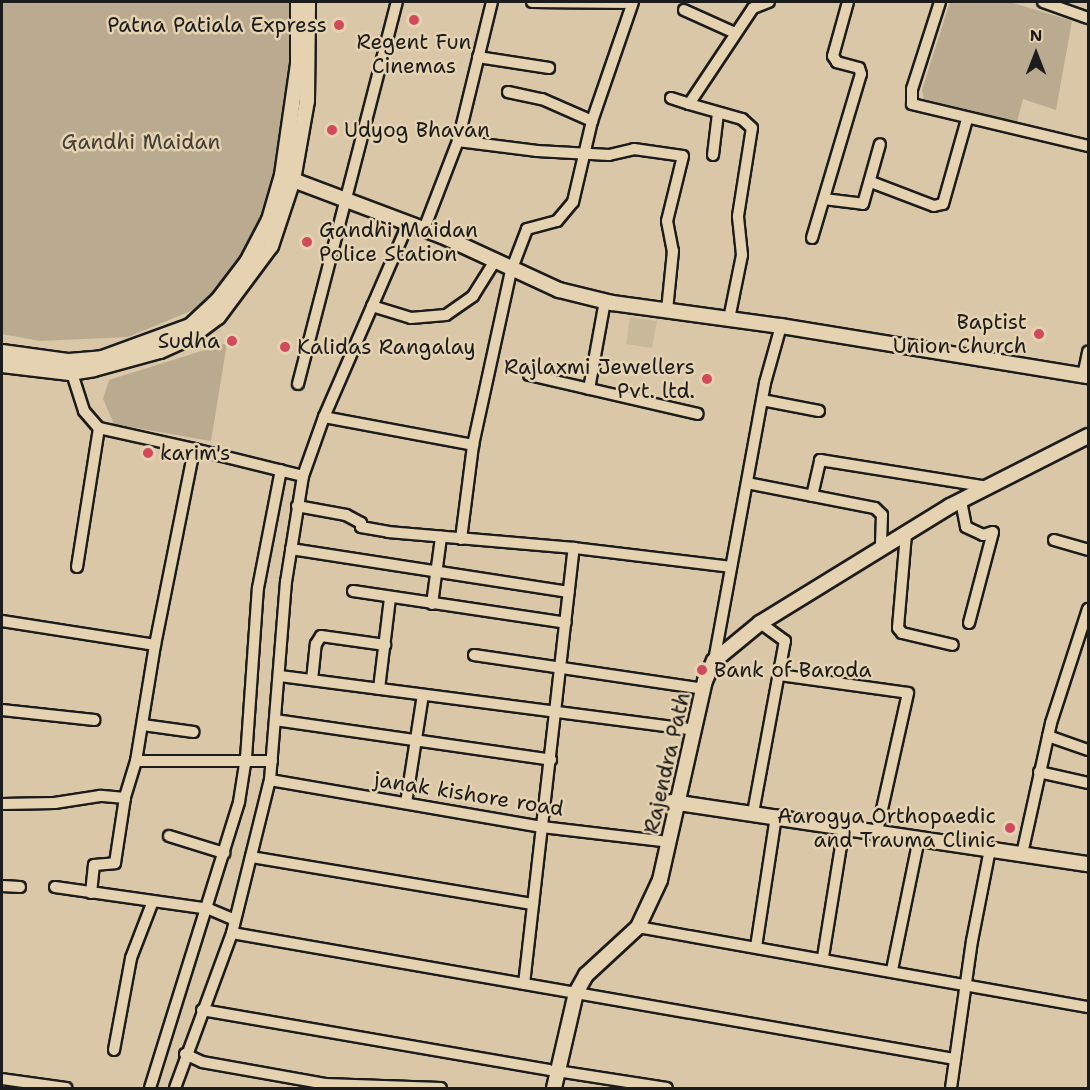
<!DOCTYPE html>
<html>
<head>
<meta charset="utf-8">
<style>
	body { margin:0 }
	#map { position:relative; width:1090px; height:1090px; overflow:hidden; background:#d9c7a7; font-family:"Shantell Sans",sans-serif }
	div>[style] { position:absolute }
	.built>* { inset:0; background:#c9b99b }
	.green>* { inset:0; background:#baab90 }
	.roads { filter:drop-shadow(2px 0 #1c1c1c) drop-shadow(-2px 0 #1c1c1c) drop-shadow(0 2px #1c1c1c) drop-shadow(0 -2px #1c1c1c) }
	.minor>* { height:10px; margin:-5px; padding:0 5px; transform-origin:5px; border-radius:5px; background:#e5d2b0 }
	.major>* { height:14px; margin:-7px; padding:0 7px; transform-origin:7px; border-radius:7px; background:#e5d2b0 }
	.dots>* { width:16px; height:16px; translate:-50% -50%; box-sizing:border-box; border:3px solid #e5d2b0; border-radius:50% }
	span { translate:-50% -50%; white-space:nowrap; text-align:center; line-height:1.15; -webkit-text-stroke:5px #e5d2b0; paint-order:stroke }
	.poi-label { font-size:21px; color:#1c1c1c }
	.right { translate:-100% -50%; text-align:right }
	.left { translate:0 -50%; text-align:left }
	.park-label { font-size:21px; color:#444039 }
	.street-label { font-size:21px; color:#1c1c1c }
	.frame { position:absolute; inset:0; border:3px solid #1c1c1c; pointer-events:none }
	.north { position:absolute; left:1006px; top:24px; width:60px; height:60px; -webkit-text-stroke:4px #e5d2b0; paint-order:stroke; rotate:0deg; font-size:16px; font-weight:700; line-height:24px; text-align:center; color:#1c1c1c }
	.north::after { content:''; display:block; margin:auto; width:21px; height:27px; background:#1c1c1c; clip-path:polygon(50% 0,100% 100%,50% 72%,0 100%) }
</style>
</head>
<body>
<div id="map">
	<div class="built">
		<div style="clip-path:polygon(630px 317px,657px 321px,652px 348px,626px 344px)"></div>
	</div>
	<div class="green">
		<div style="clip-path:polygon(2px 2px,289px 2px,295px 32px,282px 162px,247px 251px,203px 306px,128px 337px,40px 341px,2px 334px)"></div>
		<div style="clip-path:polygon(950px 2px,1010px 2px,1072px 21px,1056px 110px,1023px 99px,1017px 122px,924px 99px,922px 90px)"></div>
		<div style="clip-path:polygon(227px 343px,211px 441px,114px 424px,103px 399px,109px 380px)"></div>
	</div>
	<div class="roads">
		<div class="minor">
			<div style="left:532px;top:2px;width:100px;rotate:0.6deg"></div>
			<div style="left:940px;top:2px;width:91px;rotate:107.8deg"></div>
			<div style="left:912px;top:89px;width:15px;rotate:90deg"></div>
			<div style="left:912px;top:104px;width:181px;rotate:13.4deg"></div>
			<div style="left:1043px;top:2px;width:48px;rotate:19.6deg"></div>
			<div style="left:684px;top:10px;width:56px;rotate:24.3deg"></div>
			<div style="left:478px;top:57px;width:72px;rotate:8.8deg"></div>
			<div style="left:508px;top:92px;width:35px;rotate:12deg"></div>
			<div style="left:542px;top:99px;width:55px;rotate:23.7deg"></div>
			<div style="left:671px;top:98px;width:19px;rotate:18deg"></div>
			<div style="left:458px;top:141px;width:80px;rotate:7.2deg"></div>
			<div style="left:537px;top:151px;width:72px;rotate:3.2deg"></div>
			<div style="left:609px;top:155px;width:26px;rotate:-13deg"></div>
			<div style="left:634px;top:149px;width:49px;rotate:8.1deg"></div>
			<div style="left:683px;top:156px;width:67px;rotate:103.8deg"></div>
			<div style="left:667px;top:221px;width:31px;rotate:79deg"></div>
			<div style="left:673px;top:251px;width:59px;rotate:95.8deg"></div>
			<div style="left:713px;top:155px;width:42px;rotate:-83.2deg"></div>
			<div style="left:871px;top:182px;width:67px;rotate:20.9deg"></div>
			<div style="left:934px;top:206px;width:9px;rotate:-13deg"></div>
			<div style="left:943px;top:204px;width:88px;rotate:-74.2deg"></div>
			<div style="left:824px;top:199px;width:39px;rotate:7deg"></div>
			<div style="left:863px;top:204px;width:62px;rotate:-74.2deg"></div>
			<div style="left:424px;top:229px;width:94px;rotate:-68.9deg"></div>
			<div style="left:458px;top:141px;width:143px;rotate:-76.3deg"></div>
			<div style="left:812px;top:238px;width:171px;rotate:-73.4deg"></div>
			<div style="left:861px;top:74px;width:6px;rotate:-108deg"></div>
			<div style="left:859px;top:68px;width:23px;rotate:-165deg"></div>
			<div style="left:837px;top:62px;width:7px;rotate:-124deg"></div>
			<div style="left:833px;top:56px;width:56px;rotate:-74.5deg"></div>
			<div style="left:372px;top:306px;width:41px;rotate:17.1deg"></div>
			<div style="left:411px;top:318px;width:35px;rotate:-5deg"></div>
			<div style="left:446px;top:315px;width:33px;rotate:-35deg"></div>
			<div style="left:473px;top:296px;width:40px;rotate:-58deg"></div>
			<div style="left:729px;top:319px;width:65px;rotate:-78.5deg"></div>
			<div style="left:742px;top:255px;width:39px;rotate:-96deg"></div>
			<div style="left:738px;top:216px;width:89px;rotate:-81deg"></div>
			<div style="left:752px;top:128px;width:13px;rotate:-138deg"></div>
			<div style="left:742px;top:119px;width:55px;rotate:-164.2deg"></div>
			<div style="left:689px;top:104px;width:115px;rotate:-56.3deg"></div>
			<div style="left:753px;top:8px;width:17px;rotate:-21deg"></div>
			<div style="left:70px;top:367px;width:46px;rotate:72.3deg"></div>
			<div style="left:84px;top:411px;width:23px;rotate:49deg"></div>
			<div style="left:99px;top:428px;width:97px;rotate:12.5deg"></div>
			<div style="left:529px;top:375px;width:173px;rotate:13deg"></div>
			<div style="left:1083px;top:376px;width:25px;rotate:-78deg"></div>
			<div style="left:298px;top:384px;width:395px;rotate:-75.5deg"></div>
			<div style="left:589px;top:389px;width:89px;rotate:-79.7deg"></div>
			<div style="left:762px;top:400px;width:58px;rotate:10.9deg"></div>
			<div style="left:324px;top:417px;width:152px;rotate:10.6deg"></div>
			<div style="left:747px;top:483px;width:130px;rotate:11.1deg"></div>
			<div style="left:875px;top:508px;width:10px;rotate:45deg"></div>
			<div style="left:882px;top:515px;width:34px;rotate:92deg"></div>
			<div style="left:812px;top:496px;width:37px;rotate:-77deg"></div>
			<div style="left:820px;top:460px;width:170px;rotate:9.1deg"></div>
			<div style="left:961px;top:501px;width:26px;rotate:79deg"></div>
			<div style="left:966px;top:527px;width:19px;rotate:25deg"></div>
			<div style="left:983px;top:535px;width:10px;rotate:-17deg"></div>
			<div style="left:297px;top:506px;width:50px;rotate:10.4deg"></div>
			<div style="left:346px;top:515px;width:17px;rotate:28deg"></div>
			<div style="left:361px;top:523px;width:4px;rotate:90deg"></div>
			<div style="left:361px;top:527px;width:27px;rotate:10deg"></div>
			<div style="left:388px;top:532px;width:187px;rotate:4.9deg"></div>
			<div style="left:906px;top:534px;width:94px;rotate:94.9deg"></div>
			<div style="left:898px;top:628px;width:6px;rotate:51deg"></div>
			<div style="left:902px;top:633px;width:52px;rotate:13.2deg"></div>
			<div style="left:461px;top:539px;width:95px;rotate:-82.7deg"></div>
			<div style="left:473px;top:445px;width:178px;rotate:-77.7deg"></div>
			<div style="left:511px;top:271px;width:45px;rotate:-69.1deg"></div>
			<div style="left:527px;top:229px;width:31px;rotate:-15deg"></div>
			<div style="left:557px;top:221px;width:25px;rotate:-50deg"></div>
			<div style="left:573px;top:202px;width:83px;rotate:-76.8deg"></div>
			<div style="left:592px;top:121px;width:126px;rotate:-71deg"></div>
			<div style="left:1054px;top:540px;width:35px;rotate:16deg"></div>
			<div style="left:291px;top:549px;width:281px;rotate:8.8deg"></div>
			<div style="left:77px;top:567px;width:141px;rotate:-81deg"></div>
			<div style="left:353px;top:591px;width:215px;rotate:8.5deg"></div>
			<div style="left:432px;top:604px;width:68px;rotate:-82.3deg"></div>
			<div style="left:2px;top:621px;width:155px;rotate:8.9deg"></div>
			<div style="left:155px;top:645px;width:118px;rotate:99.3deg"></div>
			<div style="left:136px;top:761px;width:39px;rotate:107deg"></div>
			<div style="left:125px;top:798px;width:25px;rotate:-175deg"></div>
			<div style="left:100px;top:796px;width:46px;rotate:171.2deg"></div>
			<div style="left:55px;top:803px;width:53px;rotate:178.9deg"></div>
			<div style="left:969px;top:623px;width:94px;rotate:-75.2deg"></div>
			<div style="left:155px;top:645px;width:200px;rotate:-78.7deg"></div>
			<div style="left:194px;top:449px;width:112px;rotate:13.9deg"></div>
			<div style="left:474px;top:655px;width:233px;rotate:8.4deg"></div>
			<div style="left:714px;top:661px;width:283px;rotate:-79.6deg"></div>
			<div style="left:765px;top:383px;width:59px;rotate:-74.3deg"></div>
			<div style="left:779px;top:675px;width:130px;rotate:7.9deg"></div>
			<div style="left:908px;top:693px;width:142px;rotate:102.6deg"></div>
			<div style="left:280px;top:676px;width:410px;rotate:7.4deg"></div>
			<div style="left:312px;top:680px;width:36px;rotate:-84deg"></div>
			<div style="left:316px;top:644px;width:9px;rotate:-58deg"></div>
			<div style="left:321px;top:636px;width:65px;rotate:8deg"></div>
			<div style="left:379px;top:689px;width:92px;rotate:-83.1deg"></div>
			<div style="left:2px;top:710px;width:93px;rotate:6.2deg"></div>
			<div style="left:275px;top:720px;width:279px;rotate:8.2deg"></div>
			<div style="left:143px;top:725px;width:51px;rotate:7.8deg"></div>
			<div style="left:1048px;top:736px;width:42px;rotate:19.3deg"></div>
			<div style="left:136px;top:761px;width:136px"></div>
			<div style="left:1039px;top:772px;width:50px;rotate:12.7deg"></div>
			<div style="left:270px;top:780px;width:276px;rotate:9.8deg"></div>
			<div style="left:542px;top:827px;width:121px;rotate:6.7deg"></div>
			<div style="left:406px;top:803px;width:109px;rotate:-81.1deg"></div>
			<div style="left:753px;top:813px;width:175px;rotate:-79.5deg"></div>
			<div style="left:785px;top:641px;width:31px;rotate:-144deg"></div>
			<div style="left:169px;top:836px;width:58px;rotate:17.2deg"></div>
			<div style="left:1022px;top:854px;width:134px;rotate:-77.5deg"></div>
			<div style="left:1051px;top:723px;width:120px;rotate:-72deg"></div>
			<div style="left:251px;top:857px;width:286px;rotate:9.5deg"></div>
			<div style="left:2px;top:886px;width:18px;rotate:3deg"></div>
			<div style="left:55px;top:887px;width:156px;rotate:8.1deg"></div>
			<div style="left:209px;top:909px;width:28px;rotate:23deg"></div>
			<div style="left:91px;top:893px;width:28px;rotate:-84deg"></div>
			<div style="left:94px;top:865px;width:21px;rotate:-5deg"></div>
			<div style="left:115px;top:863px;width:66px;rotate:-81.3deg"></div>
			<div style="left:638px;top:927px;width:457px;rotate:10.1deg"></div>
			<div style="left:232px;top:933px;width:734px;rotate:9.89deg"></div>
			<div style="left:756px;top:947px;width:133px;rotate:-81.3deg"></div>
			<div style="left:823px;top:957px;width:132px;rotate:-80.8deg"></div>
			<div style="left:892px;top:970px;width:135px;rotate:-78.4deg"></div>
			<div style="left:524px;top:984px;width:439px;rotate:-83.5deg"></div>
			<div style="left:574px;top:548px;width:158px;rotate:6.9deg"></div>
			<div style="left:202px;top:1010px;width:352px;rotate:9.8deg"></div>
			<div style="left:114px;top:1050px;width:94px;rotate:-79.5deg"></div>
			<div style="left:131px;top:958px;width:61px;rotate:-68.9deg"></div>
			<div style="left:185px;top:1054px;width:19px;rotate:25deg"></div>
			<div style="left:202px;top:1062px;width:125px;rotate:10.1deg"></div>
			<div style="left:325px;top:1084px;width:116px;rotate:2deg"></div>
			<div style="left:557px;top:1071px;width:111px;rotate:8.8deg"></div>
			<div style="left:2px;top:1079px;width:65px;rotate:8deg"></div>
			<div style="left:150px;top:1088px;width:300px;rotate:-72.7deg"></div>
			<div style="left:239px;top:802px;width:45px;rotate:-81deg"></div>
			<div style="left:246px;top:758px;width:170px;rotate:-86deg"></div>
			<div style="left:258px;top:588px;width:120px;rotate:-79deg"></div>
			<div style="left:175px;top:1088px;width:165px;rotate:-69.8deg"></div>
			<div style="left:232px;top:933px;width:158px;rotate:-76.1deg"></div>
			<div style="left:270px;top:780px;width:199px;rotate:-85.4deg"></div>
			<div style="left:286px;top:582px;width:107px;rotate:-80.9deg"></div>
			<div style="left:303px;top:476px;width:63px;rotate:-70.4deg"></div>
			<div style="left:324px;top:417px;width:210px;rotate:-66.5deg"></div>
			<div style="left:951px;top:1088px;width:148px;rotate:-81.9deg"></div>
			<div style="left:972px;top:941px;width:94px;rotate:-78.9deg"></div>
		</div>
		<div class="major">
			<div style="left:293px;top:180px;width:159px;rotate:20.6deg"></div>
			<div style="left:442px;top:236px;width:129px;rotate:24.8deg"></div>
			<div style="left:559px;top:290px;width:55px;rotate:13.8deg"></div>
			<div style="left:612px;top:303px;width:171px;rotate:7.8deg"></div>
			<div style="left:781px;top:326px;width:311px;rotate:9.3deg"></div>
			<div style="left:2px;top:352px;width:68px;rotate:7.7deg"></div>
			<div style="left:69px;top:361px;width:33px;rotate:-5deg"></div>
			<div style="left:102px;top:358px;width:94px;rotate:-20deg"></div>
			<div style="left:190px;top:326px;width:38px;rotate:-43deg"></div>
			<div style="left:218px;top:300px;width:48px;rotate:-52.7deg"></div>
			<div style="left:247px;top:262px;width:47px;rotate:-62.4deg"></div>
			<div style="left:269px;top:220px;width:47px;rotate:-73.9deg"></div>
			<div style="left:282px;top:175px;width:112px;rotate:-81.8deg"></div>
			<div style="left:298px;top:64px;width:62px;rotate:-90deg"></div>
			<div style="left:2px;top:365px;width:68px;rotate:6.7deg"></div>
			<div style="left:70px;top:373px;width:24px;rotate:-9deg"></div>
			<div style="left:94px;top:369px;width:68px;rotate:-15.3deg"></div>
			<div style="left:160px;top:351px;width:34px;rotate:-24deg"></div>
			<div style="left:191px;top:337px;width:34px;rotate:-37deg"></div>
			<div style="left:218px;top:317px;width:89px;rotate:-53.3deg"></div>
			<div style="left:271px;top:246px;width:70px;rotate:-71.6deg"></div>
			<div style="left:293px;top:180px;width:80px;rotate:-80deg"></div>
			<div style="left:307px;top:101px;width:99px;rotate:-89.4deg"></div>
			<div style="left:672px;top:802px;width:421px;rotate:8.5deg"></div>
			<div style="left:554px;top:1088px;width:98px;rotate:-77deg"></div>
			<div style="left:576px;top:993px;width:21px;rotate:-61deg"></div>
			<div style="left:586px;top:975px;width:71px;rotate:-42.7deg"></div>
			<div style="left:638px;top:927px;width:52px;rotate:-64.9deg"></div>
			<div style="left:660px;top:880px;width:204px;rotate:-77.3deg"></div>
			<div style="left:705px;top:681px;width:22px;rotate:-66deg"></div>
			<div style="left:714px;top:661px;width:60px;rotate:-39.6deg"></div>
			<div style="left:760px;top:623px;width:223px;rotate:-31.6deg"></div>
			<div style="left:950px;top:506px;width:155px;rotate:-26.9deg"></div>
		</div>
	</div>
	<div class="dots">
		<div style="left:414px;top:20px;background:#d1495b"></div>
		<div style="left:339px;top:25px;background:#d1495b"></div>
		<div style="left:332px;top:130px;background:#d1495b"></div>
		<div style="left:307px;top:242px;background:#d1495b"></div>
		<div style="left:1039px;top:334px;background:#d1495b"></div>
		<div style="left:232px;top:341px;background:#d1495b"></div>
		<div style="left:285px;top:347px;background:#d1495b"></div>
		<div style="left:707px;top:379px;background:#d1495b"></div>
		<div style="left:148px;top:453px;background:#d1495b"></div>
		<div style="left:702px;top:670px;background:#d1495b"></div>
		<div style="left:1010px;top:828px;background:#d1495b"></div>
	</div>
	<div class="poi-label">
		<span class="right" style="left:327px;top:25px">Patna Patiala Express</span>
		<span style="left:414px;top:54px">Regent Fun<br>Cinemas</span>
		<span class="left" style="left:344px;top:130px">Udyog Bhavan</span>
		<span class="left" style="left:319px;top:242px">Gandhi Maidan<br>Police Station</span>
		<span class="right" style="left:1027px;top:334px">Baptist<br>Union Church</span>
		<span class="right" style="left:220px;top:341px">Sudha</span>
		<span class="left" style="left:297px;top:347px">Kalidas Rangalay</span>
		<span class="right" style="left:695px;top:379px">Rajlaxmi Jewellers<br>Pvt. ltd.</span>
		<span class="left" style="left:160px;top:453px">karim's</span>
		<span class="left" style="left:714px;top:670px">Bank of Baroda</span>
		<span class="right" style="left:996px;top:828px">Aarogya Orthopaedic<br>and Trauma Clinic</span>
	</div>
	<div class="park-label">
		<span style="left:141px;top:142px">Gandhi Maidan</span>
	</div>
	<div class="street-label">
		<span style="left:667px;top:763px;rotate:-77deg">Rajendra Path</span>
		<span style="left:469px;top:794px;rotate:9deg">janak kishore road</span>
	</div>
	<div class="frame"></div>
	<div class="north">N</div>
</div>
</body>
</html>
